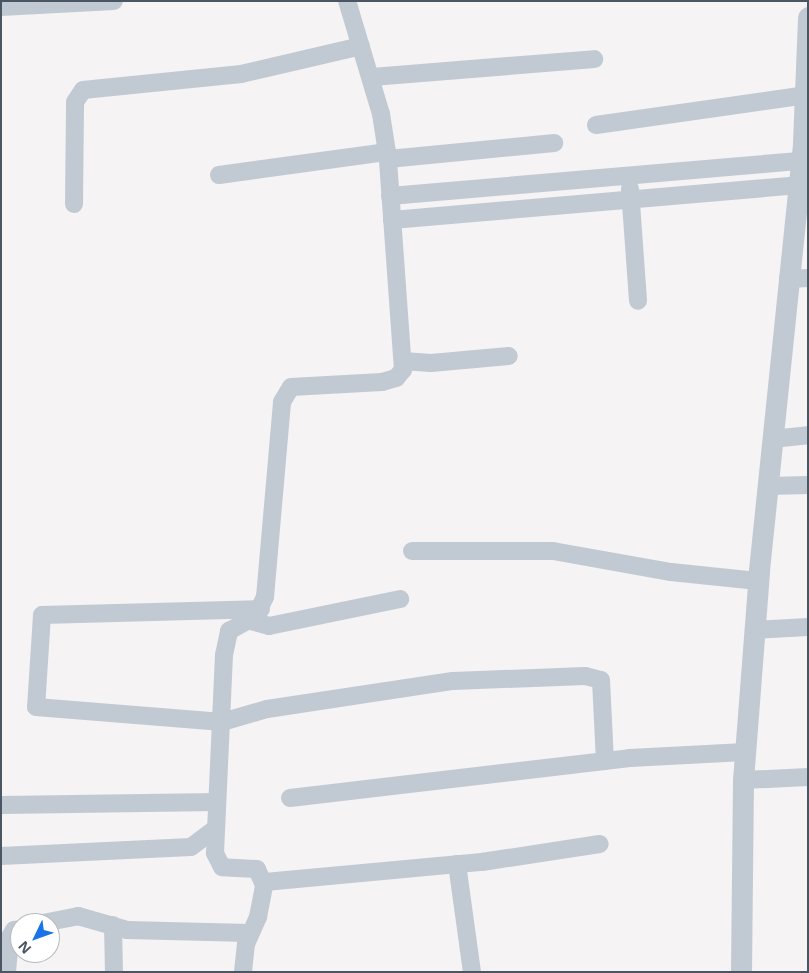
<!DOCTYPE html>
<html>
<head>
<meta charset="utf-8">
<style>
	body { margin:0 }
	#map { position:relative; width:809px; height:973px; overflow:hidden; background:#f5f3f3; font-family:"Noto Sans",sans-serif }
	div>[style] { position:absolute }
	.minor>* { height:18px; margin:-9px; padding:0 9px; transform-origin:9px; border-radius:9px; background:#c1cad2 }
	.tertiary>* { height:21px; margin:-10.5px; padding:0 10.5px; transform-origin:10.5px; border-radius:10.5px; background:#c1cad2 }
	span { translate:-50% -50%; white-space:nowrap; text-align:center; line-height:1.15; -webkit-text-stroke:5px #fff; paint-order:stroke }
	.frame { position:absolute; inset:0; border:2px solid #4a5661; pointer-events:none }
	.north { position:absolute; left:10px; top:913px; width:50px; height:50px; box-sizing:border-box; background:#fff; border:1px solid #b7bbc0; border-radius:50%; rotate:228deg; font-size:14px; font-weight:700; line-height:20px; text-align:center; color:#4a5661 }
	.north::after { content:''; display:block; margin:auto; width:18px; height:22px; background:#1a73e8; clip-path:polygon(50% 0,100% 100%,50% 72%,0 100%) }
</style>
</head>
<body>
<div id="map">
	<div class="minor">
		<div style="left:1px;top:7px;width:113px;rotate:-3deg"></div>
		<div style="left:372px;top:77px;width:223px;rotate:-4.6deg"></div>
		<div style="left:596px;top:125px;width:213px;rotate:-8.1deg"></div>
		<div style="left:388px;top:159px;width:167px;rotate:-5.5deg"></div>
		<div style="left:219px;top:175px;width:170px;rotate:-7.8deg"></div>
		<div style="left:630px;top:189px;width:112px;rotate:85.9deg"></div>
		<div style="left:390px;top:196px;width:420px;rotate:-4.9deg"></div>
		<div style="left:74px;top:204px;width:102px;rotate:-89.4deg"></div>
		<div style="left:75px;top:102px;width:14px;rotate:-56deg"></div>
		<div style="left:83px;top:90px;width:159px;rotate:-5.8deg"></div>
		<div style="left:241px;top:74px;width:123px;rotate:-13.1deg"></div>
		<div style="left:392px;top:220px;width:408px;rotate:-4.9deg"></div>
		<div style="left:788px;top:279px;width:20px;rotate:-3deg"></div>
		<div style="left:403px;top:361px;width:28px;rotate:4deg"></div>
		<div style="left:431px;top:363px;width:78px;rotate:-5.1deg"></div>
		<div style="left:772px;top:439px;width:36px;rotate:-6deg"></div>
		<div style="left:768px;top:486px;width:40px;rotate:-1.4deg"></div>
		<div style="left:412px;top:551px;width:141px"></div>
		<div style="left:553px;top:551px;width:120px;rotate:10.1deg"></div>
		<div style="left:671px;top:572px;width:87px;rotate:5.9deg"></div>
		<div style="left:261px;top:609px;width:219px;rotate:178.4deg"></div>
		<div style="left:42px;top:615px;width:92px;rotate:93.7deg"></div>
		<div style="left:36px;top:707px;width:187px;rotate:4.6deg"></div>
		<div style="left:222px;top:722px;width:47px;rotate:-16.1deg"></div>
		<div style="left:267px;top:709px;width:188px;rotate:-8.6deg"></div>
		<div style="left:453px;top:681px;width:132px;rotate:-2.2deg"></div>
		<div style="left:585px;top:676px;width:16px;rotate:14deg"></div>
		<div style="left:601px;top:680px;width:81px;rotate:87.2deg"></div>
		<div style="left:247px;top:620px;width:23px;rotate:15deg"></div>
		<div style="left:269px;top:626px;width:134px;rotate:-11.6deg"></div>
		<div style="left:755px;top:630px;width:53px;rotate:-3.2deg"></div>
		<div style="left:743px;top:780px;width:65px;rotate:-2.6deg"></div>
		<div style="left:290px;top:798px;width:342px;rotate:-6.7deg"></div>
		<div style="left:630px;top:758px;width:115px;rotate:-3deg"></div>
		<div style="left:1px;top:805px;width:216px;rotate:-0.8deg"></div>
		<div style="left:1px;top:856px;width:190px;rotate:-2.7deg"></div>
		<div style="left:191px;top:847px;width:31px;rotate:-37deg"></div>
		<div style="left:457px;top:864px;width:109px;rotate:82.1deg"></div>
		<div style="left:264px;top:885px;width:3px;rotate:-72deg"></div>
		<div style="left:265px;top:882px;width:218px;rotate:-5.3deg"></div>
		<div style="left:482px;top:862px;width:119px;rotate:-8.7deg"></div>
		<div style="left:43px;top:923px;width:36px;rotate:-11deg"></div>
		<div style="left:78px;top:916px;width:51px;rotate:15.9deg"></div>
		<div style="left:127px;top:930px;width:122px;rotate:1.4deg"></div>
		<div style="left:113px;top:925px;width:47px;rotate:88.8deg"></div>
		<div style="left:7px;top:972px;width:35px;rotate:-85deg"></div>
		<div style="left:10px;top:937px;width:8px;rotate:-60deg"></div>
		<div style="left:14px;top:930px;width:6px;rotate:-9deg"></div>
		<div style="left:243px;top:972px;width:28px;rotate:-84deg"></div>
		<div style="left:246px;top:944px;width:30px;rotate:-66deg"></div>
		<div style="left:258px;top:917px;width:33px;rotate:-79deg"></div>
		<div style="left:264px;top:885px;width:17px;rotate:-114deg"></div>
		<div style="left:257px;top:869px;width:35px;rotate:-177deg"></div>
		<div style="left:222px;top:867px;width:16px;rotate:-117deg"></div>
		<div style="left:215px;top:853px;width:198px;rotate:-87.4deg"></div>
		<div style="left:224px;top:655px;width:25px;rotate:-78deg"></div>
		<div style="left:229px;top:631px;width:31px;rotate:-29deg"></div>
		<div style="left:256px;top:616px;width:21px;rotate:-65deg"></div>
		<div style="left:265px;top:597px;width:196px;rotate:-85deg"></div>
		<div style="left:282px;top:402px;width:17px;rotate:-59deg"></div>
		<div style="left:291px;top:387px;width:91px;rotate:-3.1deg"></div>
		<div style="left:382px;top:382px;width:15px;rotate:-16deg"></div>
		<div style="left:396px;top:378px;width:11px;rotate:-49deg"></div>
		<div style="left:403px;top:370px;width:212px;rotate:-94.1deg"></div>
		<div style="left:388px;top:159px;width:46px;rotate:-98.8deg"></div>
		<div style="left:381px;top:114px;width:118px;rotate:-106.7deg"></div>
	</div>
	<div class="tertiary">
		<div style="left:741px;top:972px;width:192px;rotate:-89.4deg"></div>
		<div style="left:743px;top:780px;width:211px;rotate:-85.6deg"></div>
		<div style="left:759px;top:570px;width:429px;rotate:-84.1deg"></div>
		<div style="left:803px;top:143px;width:126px;rotate:-87.7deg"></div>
	</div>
	<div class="frame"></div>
	<div class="north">N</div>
</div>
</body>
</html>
